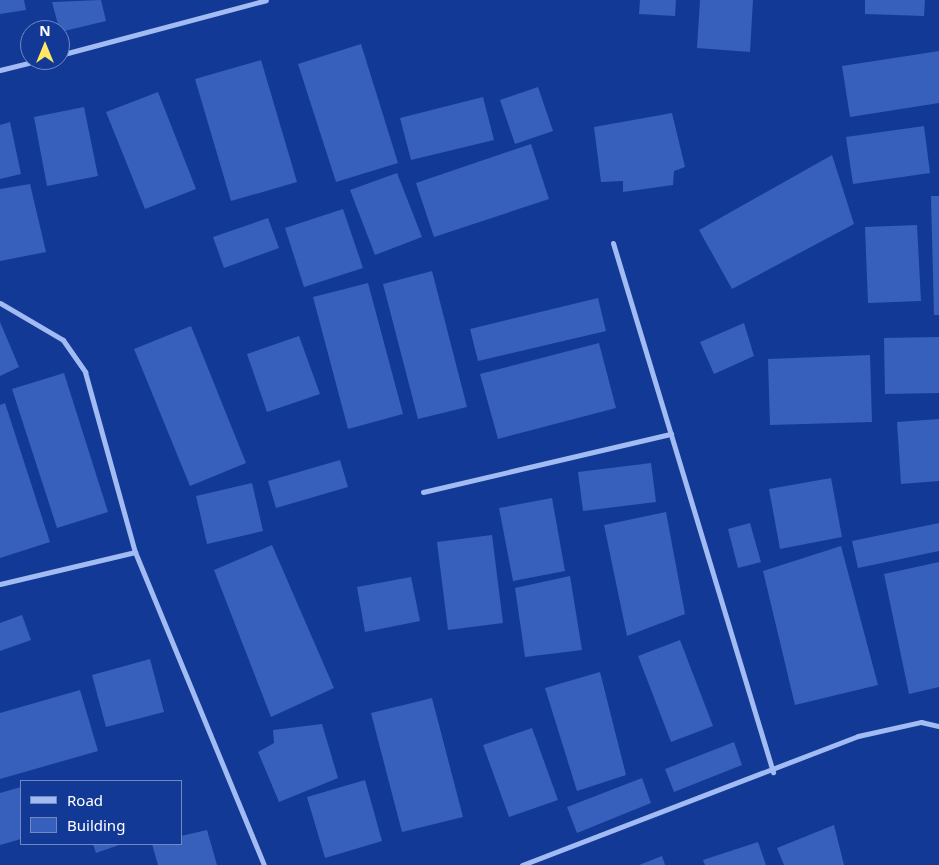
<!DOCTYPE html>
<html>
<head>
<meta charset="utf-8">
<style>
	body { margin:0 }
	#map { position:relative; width:939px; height:865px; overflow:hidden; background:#123996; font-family:"Noto Sans",sans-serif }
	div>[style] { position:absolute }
	.building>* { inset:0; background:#3660bc }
	.street>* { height:5px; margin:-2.5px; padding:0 2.5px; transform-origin:2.5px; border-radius:2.5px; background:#a2bbf3 }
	span { translate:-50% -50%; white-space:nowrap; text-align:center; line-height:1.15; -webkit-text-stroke:5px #123996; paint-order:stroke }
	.legend { position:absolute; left:20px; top:780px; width:162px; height:65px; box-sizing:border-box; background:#123996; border:1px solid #7188c0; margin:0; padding:6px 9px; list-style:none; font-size:15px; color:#fff }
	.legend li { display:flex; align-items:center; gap:10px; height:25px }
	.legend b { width:25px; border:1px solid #7188c0 }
	.north { position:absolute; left:20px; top:20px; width:50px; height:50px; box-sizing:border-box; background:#123996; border:1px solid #7188c0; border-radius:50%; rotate:0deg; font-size:14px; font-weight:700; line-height:20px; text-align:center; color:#fff }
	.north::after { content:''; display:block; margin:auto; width:18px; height:22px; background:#ffe763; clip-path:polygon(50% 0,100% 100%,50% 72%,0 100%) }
</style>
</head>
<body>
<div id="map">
	<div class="building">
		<div style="clip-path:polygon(0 0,24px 0,26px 10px,0 14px)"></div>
		<div style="clip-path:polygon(101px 0,106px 21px,60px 32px,52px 2px)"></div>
		<div style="clip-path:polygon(640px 0,676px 0,675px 16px,639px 14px)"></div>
		<div style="clip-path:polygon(700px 0,753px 0,750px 52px,697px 48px)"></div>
		<div style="clip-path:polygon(865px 0,925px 0,924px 16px,865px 14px)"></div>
		<div style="clip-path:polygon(361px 44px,398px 163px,336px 182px,298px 64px)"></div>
		<div style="clip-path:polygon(939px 51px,939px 103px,850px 117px,842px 66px)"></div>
		<div style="clip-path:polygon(261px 60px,297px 182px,231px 201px,195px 79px)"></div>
		<div style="clip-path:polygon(538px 87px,553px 131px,515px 144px,500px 100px)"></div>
		<div style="clip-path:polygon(158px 92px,196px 189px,145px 209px,106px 112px)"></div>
		<div style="clip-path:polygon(483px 97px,494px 140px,411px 160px,400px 118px)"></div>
		<div style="clip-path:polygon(84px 107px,98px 176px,47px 186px,34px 117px)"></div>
		<div style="clip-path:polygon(672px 113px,685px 167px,674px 171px,673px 185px,623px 192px,623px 181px,601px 182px,594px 127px)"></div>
		<div style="clip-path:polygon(10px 122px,21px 174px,0 179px,0 125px)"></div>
		<div style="clip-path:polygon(924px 126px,930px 173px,853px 184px,846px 137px)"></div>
		<div style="clip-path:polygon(531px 144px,549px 199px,434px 237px,416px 183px)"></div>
		<div style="clip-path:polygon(832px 155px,854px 224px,732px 289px,699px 230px)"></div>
		<div style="clip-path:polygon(397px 173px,422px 237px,375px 255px,350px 190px)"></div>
		<div style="clip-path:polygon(30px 184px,46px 252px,0 261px,0 189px)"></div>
		<div style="clip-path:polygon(931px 196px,939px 196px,939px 315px,934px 315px)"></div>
		<div style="clip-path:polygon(343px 209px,363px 268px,304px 287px,285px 228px)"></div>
		<div style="clip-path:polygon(268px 218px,279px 248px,224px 268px,213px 237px)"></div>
		<div style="clip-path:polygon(917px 225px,921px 301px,868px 303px,865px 227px)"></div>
		<div style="clip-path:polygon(432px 271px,467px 407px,418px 419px,383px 284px)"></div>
		<div style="clip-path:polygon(368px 283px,403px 414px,348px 429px,313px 297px)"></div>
		<div style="clip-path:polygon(598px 298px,606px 331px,478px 361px,470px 329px)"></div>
		<div style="clip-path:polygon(0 322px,19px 367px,0 376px)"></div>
		<div style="clip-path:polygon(744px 323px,754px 356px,714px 374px,700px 342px)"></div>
		<div style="clip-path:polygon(191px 326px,246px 463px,190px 486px,134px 349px)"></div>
		<div style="clip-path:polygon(299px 336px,320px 394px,267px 412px,247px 354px)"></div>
		<div style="clip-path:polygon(939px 337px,939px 393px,885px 394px,884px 338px)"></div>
		<div style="clip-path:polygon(599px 343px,616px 408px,498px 439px,480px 374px)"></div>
		<div style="clip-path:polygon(870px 355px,872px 422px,770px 425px,768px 359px)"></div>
		<div style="clip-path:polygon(64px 373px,108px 512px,57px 528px,12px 389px)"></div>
		<div style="clip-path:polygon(5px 403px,50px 542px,0 558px,0 405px)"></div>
		<div style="clip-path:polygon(939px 419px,939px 481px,901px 484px,897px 422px)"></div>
		<div style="clip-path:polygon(340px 460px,348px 487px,276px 508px,268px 481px)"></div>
		<div style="clip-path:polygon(651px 463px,656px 502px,583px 511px,578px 472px)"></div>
		<div style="clip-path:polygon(831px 478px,842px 537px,780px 549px,769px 489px)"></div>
		<div style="clip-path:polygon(252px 483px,263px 531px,207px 544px,196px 496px)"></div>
		<div style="clip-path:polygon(552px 498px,565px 571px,513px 581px,499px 508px)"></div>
		<div style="clip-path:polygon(666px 512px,685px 614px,627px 636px,604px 525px)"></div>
		<div style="clip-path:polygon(750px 523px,761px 562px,738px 568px,728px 529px)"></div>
		<div style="clip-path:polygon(939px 523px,939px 551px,858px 568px,852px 541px)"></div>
		<div style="clip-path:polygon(492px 535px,503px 623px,448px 630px,437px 542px)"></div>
		<div style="clip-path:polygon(272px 545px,334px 688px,271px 717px,214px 570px)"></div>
		<div style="clip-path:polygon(841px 546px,878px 685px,795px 705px,763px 571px)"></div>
		<div style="clip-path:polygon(939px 562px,939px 687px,909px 694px,884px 574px)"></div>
		<div style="clip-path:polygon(570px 576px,582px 650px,525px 657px,515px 588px)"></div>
		<div style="clip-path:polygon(411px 577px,420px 621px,365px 632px,357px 587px)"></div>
		<div style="clip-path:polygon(22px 615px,31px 640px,0 651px,0 623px)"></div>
		<div style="clip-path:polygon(680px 640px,713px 726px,671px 742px,638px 656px)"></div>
		<div style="clip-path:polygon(150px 659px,164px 712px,106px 727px,92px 675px)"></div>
		<div style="clip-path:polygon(600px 672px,626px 775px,577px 791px,545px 688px)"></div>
		<div style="clip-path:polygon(80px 690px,98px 751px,0 779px,0 713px)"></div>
		<div style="clip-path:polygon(432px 698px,463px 817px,402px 832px,371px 713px)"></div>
		<div style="clip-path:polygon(322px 724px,338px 778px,279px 802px,258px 752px,274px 743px,273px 730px)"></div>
		<div style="clip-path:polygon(532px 728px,558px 800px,509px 817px,483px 745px)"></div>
		<div style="clip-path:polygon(734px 742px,742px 765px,674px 792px,665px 769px)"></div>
		<div style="clip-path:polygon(642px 778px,651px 803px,577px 833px,567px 807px)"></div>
		<div style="clip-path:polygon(365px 780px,382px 841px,325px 858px,307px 797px)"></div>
		<div style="clip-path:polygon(21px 787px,21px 839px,0 845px,0 793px)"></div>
		<div style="clip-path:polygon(834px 825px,844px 865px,784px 865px,777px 848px)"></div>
		<div style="clip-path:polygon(207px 830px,217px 865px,158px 865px,152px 844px,181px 844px,181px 836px)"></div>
		<div style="clip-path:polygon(758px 842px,766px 865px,705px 865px,703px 860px)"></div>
		<div style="clip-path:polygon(93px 844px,122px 844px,96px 853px)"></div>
		<div style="clip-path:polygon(662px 856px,665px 865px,639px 865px)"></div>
	</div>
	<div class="street">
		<div style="left:60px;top:55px;width:213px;rotate:-14.9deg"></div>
		<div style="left:0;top:70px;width:41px;rotate:-14deg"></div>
		<div style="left:613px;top:243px;width:553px;rotate:73.17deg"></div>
		<div style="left:0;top:303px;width:73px;rotate:30.4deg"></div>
		<div style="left:63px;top:340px;width:39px;rotate:55deg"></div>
		<div style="left:85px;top:372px;width:187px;rotate:74.5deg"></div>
		<div style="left:135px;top:552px;width:339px;rotate:67.6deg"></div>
		<div style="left:423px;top:492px;width:255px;rotate:-13.2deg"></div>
		<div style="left:0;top:584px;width:139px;rotate:-13.3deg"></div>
		<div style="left:522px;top:865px;width:360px;rotate:-21deg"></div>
		<div style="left:858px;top:736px;width:65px;rotate:-12.5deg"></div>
		<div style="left:921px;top:722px;width:18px;rotate:13deg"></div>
	</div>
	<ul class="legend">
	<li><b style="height:6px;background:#a2bbf3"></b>Road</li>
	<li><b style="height:14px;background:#3660bc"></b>Building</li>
	</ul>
	<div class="north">N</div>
</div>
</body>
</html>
